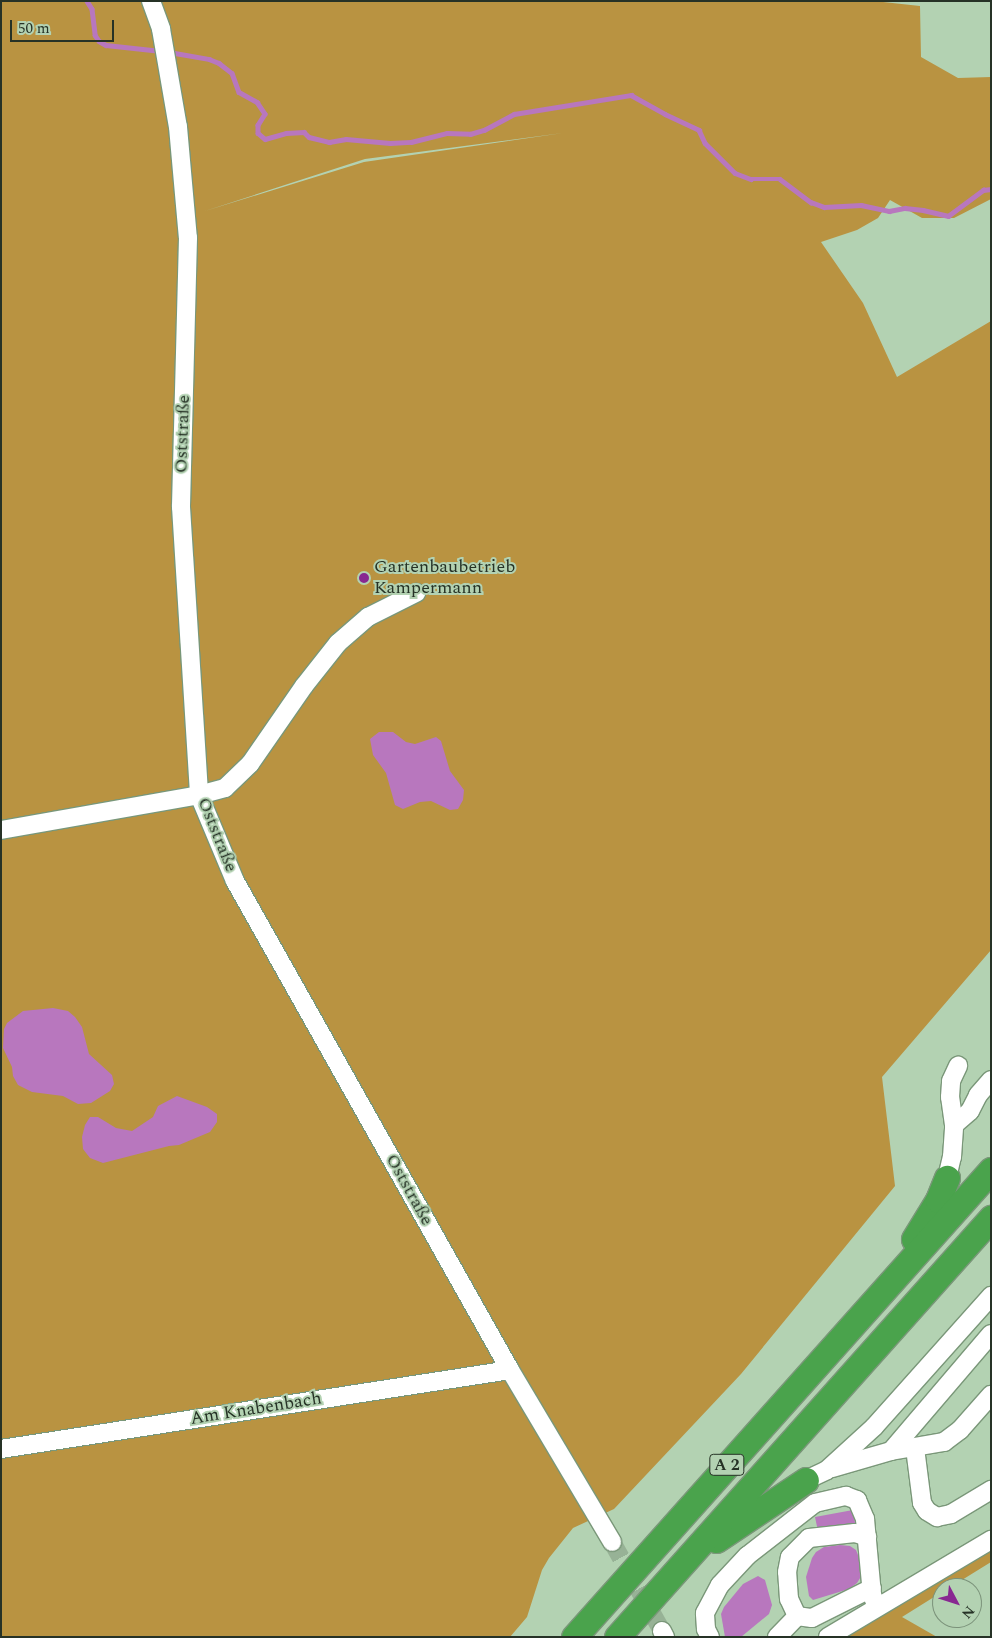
<!DOCTYPE html>
<html>
<head>
<meta charset="utf-8">
<style>
	body { margin:0 }
	#map { position:relative; width:992px; height:1638px; overflow:hidden; background:#b3d2b2; font-family:Spectral,serif }
	div>[style] { position:absolute }
	.green>* { inset:0; background:#b99341 }
	.water>* { inset:0; background:#b877be }
	.stream>* { height:4.5px; margin:-2.25px; padding:0 2.25px; transform-origin:2.25px; border-radius:2.25px; background:#b877be }
	.minor-tunnel>* { height:18px; margin-top:-9px; transform-origin:0; background:repeating-linear-gradient(90deg,#97b296 0 18px,transparent 0 27px) }
	.roads { filter:drop-shadow(1px 0 #7a9779) drop-shadow(-1px 0 #7a9779) drop-shadow(0 1px #7a9779) drop-shadow(0 -1px #7a9779) }
	.minor>* { height:18px; margin:-9px; padding:0 9px; transform-origin:9px; border-radius:9px; background:#fff }
	.highway>* { height:25px; margin:-12.5px; padding:0 12.5px; transform-origin:12.5px; border-radius:12.5px; background:#4aa34c }
	.dots>* { width:14px; height:14px; translate:-50% -50%; box-sizing:border-box; border:2px solid #b3d2b2; border-radius:50% }
	span { translate:-50% -50%; white-space:nowrap; text-align:center; line-height:1.15; -webkit-text-stroke:4px #b3d2b2; paint-order:stroke }
	.shield-label span { padding:1px 4px; background:#b3d2b2; border:1px solid; border-radius:4px; -webkit-text-stroke-width:0 }
	.shield-label { font-size:16px; color:#263226; font-weight:700 }
	.street-label { font-size:18px; color:#263226 }
	.poi-label { font-size:18px; color:#263226 }
	.left { translate:0 -50%; text-align:left }
	.frame { position:absolute; inset:0; border:2px solid #263226; pointer-events:none }
	.north { position:absolute; left:932px; top:1578px; width:50px; height:50px; box-sizing:border-box; background:#b3d2b2; border:1px solid #7b927a; border-radius:50%; rotate:130deg; font-size:14px; font-weight:700; line-height:20px; text-align:center; color:#263226 }
	.north::after { content:''; display:block; margin:auto; width:18px; height:22px; background:#882891; clip-path:polygon(50% 0,100% 100%,50% 72%,0 100%) }
	.scale { position:absolute; left:10px; top:20px; width:104px; height:22px; box-sizing:border-box; border:2px solid #263226; border-top:0; padding-left:6px; font-size:15px; line-height:18px; white-space:nowrap; color:#263226; -webkit-text-stroke:4px #b3d2b2; paint-order:stroke }
</style>
</head>
<body>
<div id="map">
	<div class="green">
		<div style="clip-path:polygon(evenodd,1px 1px,874px 1px,920px 6px,921px 57px,958px 78px,991px 77px,991px 199px,954px 218px,922px 218px,890px 200px,878px 218px,857px 230px,821px 242px,863px 303px,897px 377px,991px 321px,991px 950px,882px 1077px,895px 1186px,741px 1374px,614px 1509px,573px 1528px,549px 1558px,542px 1570px,527px 1617px,510px 1637px,1px 1637px,1px 1px,563px 133px,364px 162px,205px 211px,365px 159px,563px 133px)"></div>
		<div style="clip-path:polygon(991px 1542px,991px 1562px,949px 1588px,942px 1588px,942px 1592px,902px 1617px,937px 1637px,837px 1637px)"></div>
	</div>
	<div class="water">
		<div style="clip-path:polygon(379px 732px,393px 732px,406px 742px,415px 744px,436px 737px,441px 741px,450px 771px,464px 790px,463px 800px,458px 809px,450px 810px,431px 801px,420px 802px,403px 809px,395px 805px,386px 773px,373px 755px,370px 739px)"></div>
		<div style="clip-path:polygon(53px 1008px,68px 1011px,75px 1017px,82px 1027px,89px 1054px,112px 1075px,114px 1084px,110px 1091px,91px 1103px,78px 1104px,63px 1096px,32px 1092px,18px 1085px,13px 1076px,12px 1067px,3px 1048px,4px 1029px,7px 1023px,23px 1011px)"></div>
		<div style="clip-path:polygon(177px 1096px,207px 1107px,217px 1114px,217px 1122px,210px 1132px,179px 1145px,169px 1146px,103px 1163px,90px 1158px,83px 1149px,82px 1137px,85px 1125px,90px 1117px,98px 1117px,116px 1128px,132px 1131px,153px 1117px,158px 1106px)"></div>
		<div style="clip-path:polygon(853px 1510px,855px 1523px,818px 1531px,815px 1517px)"></div>
		<div style="clip-path:polygon(840px 1545px,850px 1546px,856px 1550px,862px 1565px,862px 1575px,857px 1583px,849px 1589px,813px 1600px,809px 1596px,806px 1577px,812px 1558px,816px 1552px,824px 1547px)"></div>
		<div style="clip-path:polygon(758px 1576px,765px 1580px,772px 1605px,769px 1614px,741px 1637px,725px 1637px,721px 1614px,724px 1607px,743px 1584px)"></div>
	</div>
	<div class="stream">
		<div style="left:87px;top:1px;width:9px;rotate:58deg"></div>
		<div style="left:92px;top:9px;width:26px;rotate:83deg"></div>
		<div style="left:95px;top:35px;width:7px;rotate:56deg"></div>
		<div style="left:99px;top:41px;width:8px;rotate:30deg"></div>
		<div style="left:106px;top:45px;width:55px;rotate:6.2deg"></div>
		<div style="left:169px;top:52px;width:41px;rotate:9.9deg"></div>
		<div style="left:209px;top:59px;width:11px;rotate:22deg"></div>
		<div style="left:219px;top:63px;width:16px;rotate:38deg"></div>
		<div style="left:232px;top:73px;width:20px;rotate:70deg"></div>
		<div style="left:239px;top:92px;width:21px;rotate:29deg"></div>
		<div style="left:257px;top:102px;width:14px;rotate:56deg"></div>
		<div style="left:265px;top:114px;width:13px;rotate:122deg"></div>
		<div style="left:258px;top:125px;width:8px;rotate:90deg"></div>
		<div style="left:258px;top:133px;width:9px;rotate:41deg"></div>
		<div style="left:265px;top:139px;width:22px;rotate:-16deg"></div>
		<div style="left:286px;top:133px;width:18px;rotate:-3deg"></div>
		<div style="left:304px;top:132px;width:7px;rotate:45deg"></div>
		<div style="left:309px;top:137px;width:21px;rotate:14deg"></div>
		<div style="left:329px;top:142px;width:17px;rotate:-10deg"></div>
		<div style="left:346px;top:139px;width:44px;rotate:5.2deg"></div>
		<div style="left:390px;top:143px;width:21px;rotate:-3deg"></div>
		<div style="left:411px;top:142px;width:37px;rotate:-14deg"></div>
		<div style="left:447px;top:133px;width:23px;rotate:2deg"></div>
		<div style="left:470px;top:134px;width:15px;rotate:-16deg"></div>
		<div style="left:484px;top:130px;width:34px;rotate:-28deg"></div>
		<div style="left:514px;top:114px;width:119px;rotate:-9.2deg"></div>
		<div style="left:631px;top:95px;width:39px;rotate:29deg"></div>
		<div style="left:665px;top:114px;width:38px;rotate:25deg"></div>
		<div style="left:699px;top:130px;width:14px;rotate:65deg"></div>
		<div style="left:705px;top:143px;width:42px;rotate:45deg"></div>
		<div style="left:735px;top:173px;width:17px;rotate:21deg"></div>
		<div style="left:751px;top:179px;width:29px"></div>
		<div style="left:780px;top:179px;width:39px;rotate:37deg"></div>
		<div style="left:811px;top:202px;width:14px;rotate:21deg"></div>
		<div style="left:824px;top:207px;width:37px;rotate:-3deg"></div>
		<div style="left:861px;top:205px;width:29px;rotate:12deg"></div>
		<div style="left:889px;top:211px;width:16px;rotate:-11deg"></div>
		<div style="left:905px;top:208px;width:18px;rotate:6deg"></div>
		<div style="left:923px;top:210px;width:26px;rotate:13deg"></div>
		<div style="left:948px;top:216px;width:44px;rotate:-36.6deg"></div>
		<div style="left:983px;top:190px;width:8px;rotate:-7deg"></div>
	</div>
	<div class="minor-tunnel">
		<div style="left:612px;top:1542px;width:102px;rotate:60.7deg"></div>
	</div>
	<div class="roads">
		<div class="minor">
			<div style="left:151px;top:1px;width:30px;rotate:70deg"></div>
			<div style="left:161px;top:29px;width:99px;rotate:80.2deg"></div>
			<div style="left:178px;top:127px;width:111px;rotate:84.9deg"></div>
			<div style="left:188px;top:238px;width:269px;rotate:91.5deg"></div>
			<div style="left:181px;top:507px;width:289px;rotate:86.4deg"></div>
			<div style="left:199px;top:795px;width:93px;rotate:67.3deg"></div>
			<div style="left:235px;top:881px;width:561px;rotate:60.65deg"></div>
			<div style="left:510px;top:1370px;width:200px;rotate:59.3deg"></div>
			<div style="left:1px;top:830px;width:201px;rotate:-10deg"></div>
			<div style="left:199px;top:795px;width:27px;rotate:-15deg"></div>
			<div style="left:225px;top:788px;width:35px;rotate:-44deg"></div>
			<div style="left:250px;top:764px;width:95px;rotate:-55.3deg"></div>
			<div style="left:304px;top:686px;width:55px;rotate:-51.7deg"></div>
			<div style="left:338px;top:643px;width:40px;rotate:-41deg"></div>
			<div style="left:368px;top:617px;width:54px;rotate:-26.6deg"></div>
			<div style="left:954px;top:1125px;width:21px;rotate:-41deg"></div>
			<div style="left:970px;top:1111px;width:18px;rotate:-63deg"></div>
			<div style="left:978px;top:1095px;width:20px;rotate:-49deg"></div>
			<div style="left:947px;top:1178px;width:22px;rotate:-77deg"></div>
			<div style="left:952px;top:1157px;width:32px;rotate:-86deg"></div>
			<div style="left:954px;top:1125px;width:28px;rotate:-98deg"></div>
			<div style="left:950px;top:1097px;width:16px;rotate:-86deg"></div>
			<div style="left:951px;top:1081px;width:17px;rotate:-65deg"></div>
			<div style="left:915px;top:1448px;width:55px;rotate:82.7deg"></div>
			<div style="left:922px;top:1503px;width:9px;rotate:58deg"></div>
			<div style="left:927px;top:1511px;width:12px;rotate:31deg"></div>
			<div style="left:937px;top:1517px;width:14px;rotate:-12deg"></div>
			<div style="left:951px;top:1514px;width:47px;rotate:-31deg"></div>
			<div style="left:1px;top:1449px;width:515px;rotate:-8.82deg"></div>
			<div style="left:891px;top:1451px;width:154px;rotate:-49.5deg"></div>
			<div style="left:832px;top:1468px;width:61px;rotate:-16.1deg"></div>
			<div style="left:891px;top:1451px;width:54px;rotate:-9.6deg"></div>
			<div style="left:944px;top:1442px;width:20px;rotate:-37deg"></div>
			<div style="left:960px;top:1430px;width:47px;rotate:-48.5deg"></div>
			<div style="left:806px;top:1480px;width:23px;rotate:-25deg"></div>
			<div style="left:827px;top:1470px;width:64px;rotate:-42.5deg"></div>
			<div style="left:874px;top:1427px;width:176px;rotate:-48.2deg"></div>
			<div style="left:797px;top:1616px;width:19px;rotate:-115deg"></div>
			<div style="left:789px;top:1599px;width:27px;rotate:-94deg"></div>
			<div style="left:787px;top:1572px;width:15px;rotate:-79deg"></div>
			<div style="left:790px;top:1557px;width:27px;rotate:-45deg"></div>
			<div style="left:809px;top:1538px;width:46px;rotate:-6.2deg"></div>
			<div style="left:855px;top:1533px;width:13px;rotate:18deg"></div>
			<div style="left:662px;top:1631px;width:7px;rotate:63deg"></div>
			<div style="left:710px;top:1637px;width:9px;rotate:-117deg"></div>
			<div style="left:706px;top:1629px;width:16px;rotate:-94deg"></div>
			<div style="left:705px;top:1613px;width:32px;rotate:-62deg"></div>
			<div style="left:720px;top:1585px;width:40px;rotate:-47deg"></div>
			<div style="left:747px;top:1556px;width:86px;rotate:-37.9deg"></div>
			<div style="left:815px;top:1503px;width:32px;rotate:-13deg"></div>
			<div style="left:846px;top:1496px;width:12px;rotate:20deg"></div>
			<div style="left:857px;top:1500px;width:21px;rotate:67deg"></div>
			<div style="left:865px;top:1519px;width:76px;rotate:84.7deg"></div>
			<div style="left:872px;top:1595px;width:13px;rotate:67deg"></div>
			<div style="left:777px;top:1637px;width:29px;rotate:-46deg"></div>
			<div style="left:797px;top:1616px;width:15px;rotate:8deg"></div>
			<div style="left:812px;top:1618px;width:67px;rotate:-26.6deg"></div>
			<div style="left:828px;top:1637px;width:190px;rotate:-30.8deg"></div>
		</div>
		<div class="highway">
			<div style="left:914px;top:1239px;width:46px;rotate:-58.4deg"></div>
			<div style="left:938px;top:1200px;width:24px;rotate:-68deg"></div>
			<div style="left:716px;top:1540px;width:108px;rotate:-33.7deg"></div>
			<div style="left:574px;top:1637px;width:626px;rotate:-48.24deg"></div>
			<div style="left:617px;top:1637px;width:562px;rotate:-48.25deg"></div>
		</div>
	</div>
	<div class="dots">
		<div style="left:364px;top:578px;background:#882891"></div>
	</div>
	<div class="shield-label">
		<span style="left:727px;top:1465px">A 2</span>
	</div>
	<div class="street-label">
		<span style="left:183px;top:434px;rotate:-88deg">Oststraße</span>
		<span style="left:217px;top:835px;rotate:68deg">Oststraße</span>
		<span style="left:409px;top:1190px;rotate:61deg">Oststraße</span>
		<span style="left:256px;top:1409px;rotate:-9deg">Am Knabenbach</span>
	</div>
	<div class="poi-label">
		<span class="left" style="left:374px;top:578px">Gartenbaubetrieb<br>Kampermann</span>
	</div>
	<div class="frame"></div>
	<div class="north">N</div>
	<div class="scale">50 m</div>
</div>
</body>
</html>
